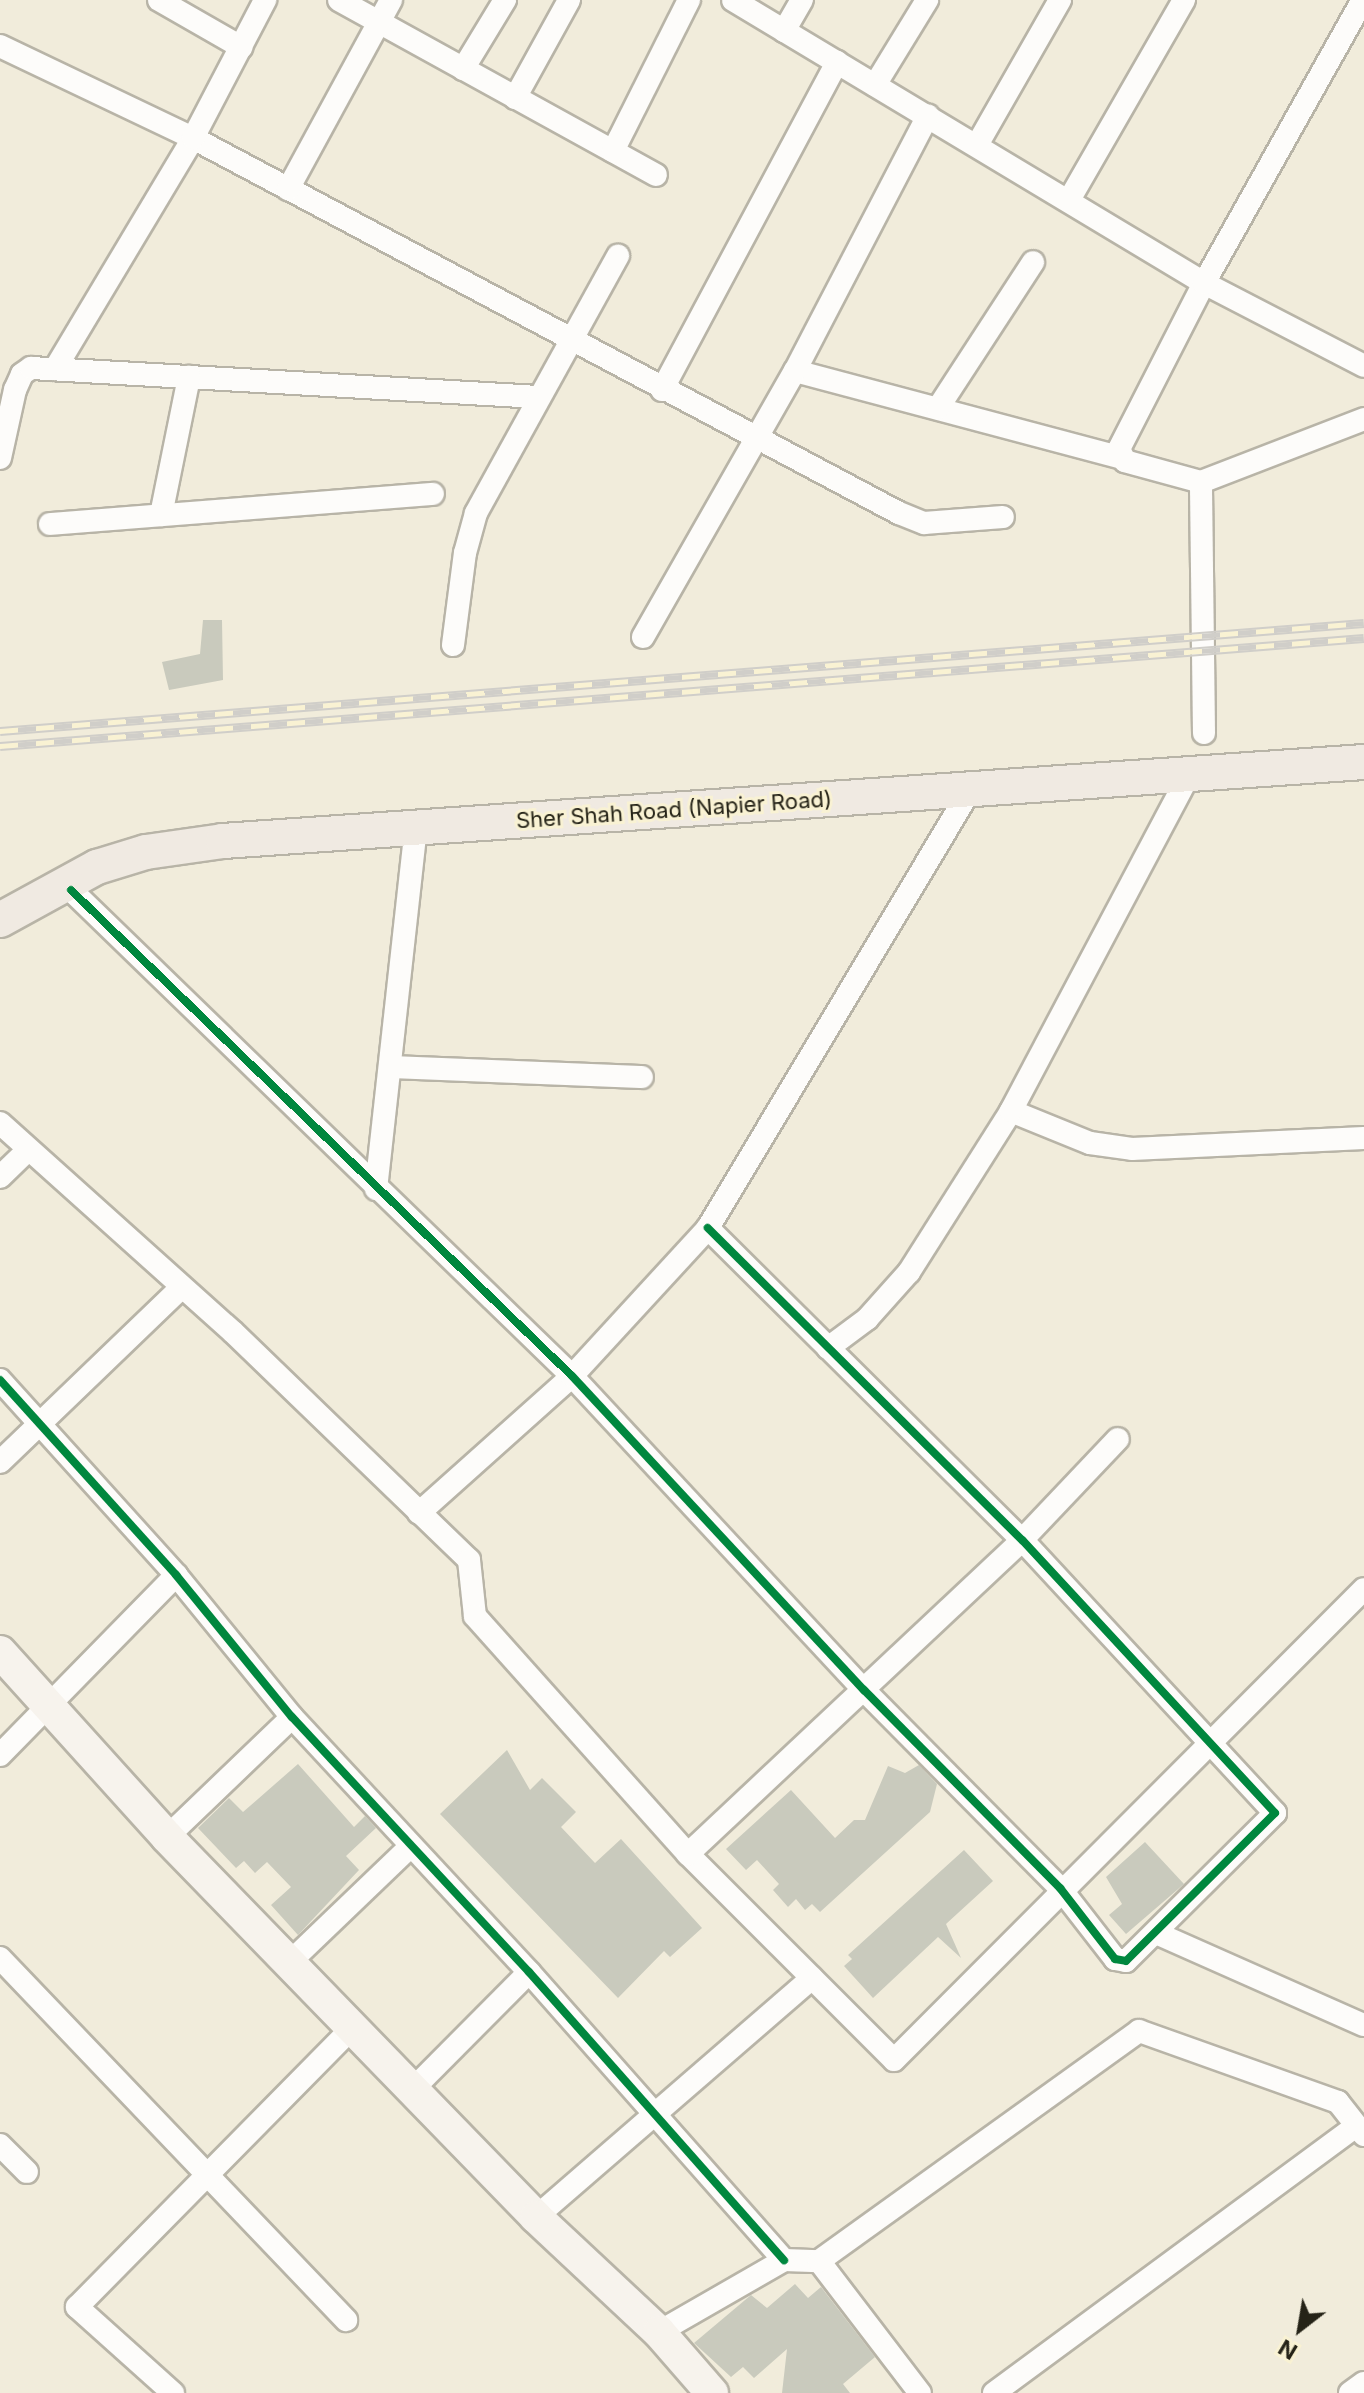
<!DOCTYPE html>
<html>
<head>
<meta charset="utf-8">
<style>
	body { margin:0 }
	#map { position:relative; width:1364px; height:2393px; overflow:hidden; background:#f1ecdb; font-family:Inter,sans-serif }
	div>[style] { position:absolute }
	.building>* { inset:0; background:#c9cabd }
	.roads { filter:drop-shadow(2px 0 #b8b4a7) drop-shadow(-2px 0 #b8b4a7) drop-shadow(0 2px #b8b4a7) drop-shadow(0 -2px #b8b4a7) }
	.street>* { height:22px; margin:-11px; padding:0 11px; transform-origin:11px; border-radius:11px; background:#fdfcfa }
	.secondary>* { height:32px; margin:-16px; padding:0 16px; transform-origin:16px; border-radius:16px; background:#f7f3ed }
	.primary>* { height:34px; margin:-17px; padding:0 17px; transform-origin:17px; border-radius:17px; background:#f0eae2 }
	.rail>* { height:9px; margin-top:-4.5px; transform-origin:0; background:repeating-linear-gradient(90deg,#f9f2d3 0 18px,#d0cec9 0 36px); box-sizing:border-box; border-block:2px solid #d0cec9 }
	.cycleway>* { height:8px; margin:-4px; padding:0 4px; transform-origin:4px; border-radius:4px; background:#00873e }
	span { translate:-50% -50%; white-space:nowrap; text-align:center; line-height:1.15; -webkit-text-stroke:6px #f9f2d3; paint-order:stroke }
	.street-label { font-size:22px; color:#252317 }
	.north { position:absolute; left:1260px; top:2289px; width:80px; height:80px; -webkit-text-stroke:6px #f9f2d3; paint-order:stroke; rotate:211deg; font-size:22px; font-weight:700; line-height:32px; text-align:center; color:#252317 }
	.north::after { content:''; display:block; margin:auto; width:28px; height:36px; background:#252317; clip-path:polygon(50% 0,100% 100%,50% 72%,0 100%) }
</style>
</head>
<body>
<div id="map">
	<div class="building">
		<div style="clip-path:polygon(203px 620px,222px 620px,223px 680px,169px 690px,162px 662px,200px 654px)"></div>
		<div style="clip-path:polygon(507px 1750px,530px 1790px,542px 1778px,576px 1812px,561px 1827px,595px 1863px,621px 1839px,702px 1928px,670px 1957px,664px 1951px,618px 1998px,440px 1814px)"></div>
		<div style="clip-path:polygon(298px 1764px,354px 1827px,365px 1816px,376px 1828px,346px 1856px,359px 1870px,298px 1935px,271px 1905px,291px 1887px,267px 1862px,255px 1873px,244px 1861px,236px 1868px,198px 1828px,229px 1798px,243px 1812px)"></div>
		<div style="clip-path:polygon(919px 1765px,937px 1784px,930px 1812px,820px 1912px,812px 1904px,805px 1910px,796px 1899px,788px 1907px,773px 1890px,779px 1884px,757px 1860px,746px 1870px,726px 1849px,791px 1790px,835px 1838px,854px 1820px,865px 1820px,888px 1766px,905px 1773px)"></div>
		<div style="clip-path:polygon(1145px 1842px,1184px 1884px,1126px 1934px,1109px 1915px,1122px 1904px,1106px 1877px)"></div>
		<div style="clip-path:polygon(964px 1850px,993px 1881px,946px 1924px,961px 1958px,938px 1937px,873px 1998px,844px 1966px,852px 1959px,848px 1955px)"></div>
		<div style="clip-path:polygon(795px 2284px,808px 2298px,821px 2287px,875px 2357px,843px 2384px,850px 2393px,782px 2393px,787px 2349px,754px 2378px,743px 2367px,731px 2377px,694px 2343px,751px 2295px,767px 2308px)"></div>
	</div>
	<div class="roads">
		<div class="street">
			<div style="left:159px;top:0;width:95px;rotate:29.8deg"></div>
			<div style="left:339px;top:0;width:362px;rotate:28.9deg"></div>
			<div style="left:733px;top:0;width:549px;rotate:31deg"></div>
			<div style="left:1204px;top:283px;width:180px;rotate:27.4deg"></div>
			<div style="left:784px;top:31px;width:36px;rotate:-60deg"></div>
			<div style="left:0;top:46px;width:214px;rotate:25.5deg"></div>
			<div style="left:193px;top:138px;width:799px;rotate:27.98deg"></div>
			<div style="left:899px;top:513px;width:27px;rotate:22deg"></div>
			<div style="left:924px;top:523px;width:79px;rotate:-4.3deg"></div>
			<div style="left:463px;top:69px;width:81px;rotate:-58.7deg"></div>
			<div style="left:875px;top:85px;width:100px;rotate:-58.5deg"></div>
			<div style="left:515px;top:98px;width:112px;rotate:-61.1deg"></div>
			<div style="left:977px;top:145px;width:167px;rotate:-60.2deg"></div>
			<div style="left:613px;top:151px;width:169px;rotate:-63.3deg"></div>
			<div style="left:288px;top:189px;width:215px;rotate:-61.4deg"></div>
			<div style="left:1069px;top:200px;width:231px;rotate:-60.1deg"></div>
			<div style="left:55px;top:369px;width:269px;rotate:-59.1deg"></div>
			<div style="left:193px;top:138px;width:156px;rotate:-62.4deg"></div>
			<div style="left:795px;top:371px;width:335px;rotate:14.9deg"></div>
			<div style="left:662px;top:390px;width:372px;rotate:-61.9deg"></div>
			<div style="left:938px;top:408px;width:174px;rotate:-56.9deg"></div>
			<div style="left:0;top:458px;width:70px;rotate:-77.6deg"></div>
			<div style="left:15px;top:390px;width:17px;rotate:-66deg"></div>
			<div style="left:22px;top:374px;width:11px;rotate:-34deg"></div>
			<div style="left:31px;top:368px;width:508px;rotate:3.27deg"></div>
			<div style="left:1201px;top:482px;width:175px;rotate:-21.1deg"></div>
			<div style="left:161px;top:515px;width:141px;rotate:-78.5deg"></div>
			<div style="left:50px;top:524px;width:384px;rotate:-4.5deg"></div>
			<div style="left:643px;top:637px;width:306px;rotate:-60.3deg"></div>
			<div style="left:795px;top:371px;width:288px;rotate:-62.5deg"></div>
			<div style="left:453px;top:645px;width:93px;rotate:-82.6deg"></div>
			<div style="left:465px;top:553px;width:41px;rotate:-74.6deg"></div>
			<div style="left:476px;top:513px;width:294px;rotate:-61.1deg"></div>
			<div style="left:1204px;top:733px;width:251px;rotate:-90.7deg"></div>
			<div style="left:1201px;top:482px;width:79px;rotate:-164.6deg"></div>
			<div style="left:1125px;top:461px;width:13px;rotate:-117deg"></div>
			<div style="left:1119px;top:449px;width:186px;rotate:-62.9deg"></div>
			<div style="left:1204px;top:283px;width:325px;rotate:-60.7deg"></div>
			<div style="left:71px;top:890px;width:698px;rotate:44.13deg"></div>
			<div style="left:572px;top:1376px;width:429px;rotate:47.1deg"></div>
			<div style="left:864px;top:1690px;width:279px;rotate:45.3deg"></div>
			<div style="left:1060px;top:1888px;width:90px;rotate:52.2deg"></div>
			<div style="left:1115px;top:1959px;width:11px;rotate:10deg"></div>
			<div style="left:1126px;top:1961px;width:210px;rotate:-44.8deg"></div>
			<div style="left:1275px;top:1813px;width:372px;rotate:-132.8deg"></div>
			<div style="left:1022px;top:1540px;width:443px;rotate:-135.2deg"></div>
			<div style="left:390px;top:1067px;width:252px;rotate:2.3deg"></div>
			<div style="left:1011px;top:1111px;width:85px;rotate:22.1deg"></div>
			<div style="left:1090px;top:1143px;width:42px;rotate:8.1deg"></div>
			<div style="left:1132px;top:1149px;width:232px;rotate:-2.7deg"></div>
			<div style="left:0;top:1123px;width:313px;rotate:41.9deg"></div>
			<div style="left:233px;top:1332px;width:328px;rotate:44deg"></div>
			<div style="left:469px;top:1560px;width:56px;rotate:83.9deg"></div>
			<div style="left:475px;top:1616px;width:319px;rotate:48.2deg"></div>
			<div style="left:688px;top:1854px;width:291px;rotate:45deg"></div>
			<div style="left:894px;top:2060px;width:665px;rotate:-45.06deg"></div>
			<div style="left:0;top:1177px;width:39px;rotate:-44deg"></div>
			<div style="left:376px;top:1189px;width:348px;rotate:-83.7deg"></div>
			<div style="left:828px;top:1348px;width:49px;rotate:-36.6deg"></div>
			<div style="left:867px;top:1319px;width:63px;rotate:-48.2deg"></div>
			<div style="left:909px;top:1272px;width:191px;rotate:-57.6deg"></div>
			<div style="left:1011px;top:1111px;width:368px;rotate:-62.1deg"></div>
			<div style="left:0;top:1380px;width:263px;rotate:47.9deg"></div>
			<div style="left:176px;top:1575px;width:183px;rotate:50.8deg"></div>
			<div style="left:292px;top:1717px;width:348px;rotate:47.1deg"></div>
			<div style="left:529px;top:1972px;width:385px;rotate:48.5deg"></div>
			<div style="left:0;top:1462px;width:251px;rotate:-43.9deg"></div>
			<div style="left:419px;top:1513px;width:205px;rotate:-41.8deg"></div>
			<div style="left:572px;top:1376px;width:201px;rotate:-47.4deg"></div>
			<div style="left:708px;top:1228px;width:498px;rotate:-59.1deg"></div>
			<div style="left:0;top:1755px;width:252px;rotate:-45.6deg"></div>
			<div style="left:167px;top:1837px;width:173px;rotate:-43.8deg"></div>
			<div style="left:688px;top:1854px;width:458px;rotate:-43.2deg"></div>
			<div style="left:1022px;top:1540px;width:139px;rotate:-46.5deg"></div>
			<div style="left:1156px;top:1933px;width:227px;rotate:23.9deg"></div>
			<div style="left:0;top:1958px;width:501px;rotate:46.29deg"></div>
			<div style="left:291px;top:1961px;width:165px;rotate:-43.8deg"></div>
			<div style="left:414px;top:2088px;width:163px;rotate:-45.2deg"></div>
			<div style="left:0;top:2145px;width:38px;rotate:45deg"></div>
			<div style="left:536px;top:2217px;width:365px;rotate:-40.9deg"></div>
			<div style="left:819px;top:2261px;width:166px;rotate:52.6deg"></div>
			<div style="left:659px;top:2332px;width:144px;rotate:-29.9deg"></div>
			<div style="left:784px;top:2260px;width:35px;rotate:2deg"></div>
			<div style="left:819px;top:2261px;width:394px;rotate:-35.7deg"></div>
			<div style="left:1139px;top:2031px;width:211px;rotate:19.6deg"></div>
			<div style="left:1338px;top:2102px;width:42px;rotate:51.8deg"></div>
			<div style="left:173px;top:2393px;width:129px;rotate:-138.1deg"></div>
			<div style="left:77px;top:2307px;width:396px;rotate:-45.4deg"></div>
			<div style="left:994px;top:2393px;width:447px;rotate:-36.4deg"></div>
			<div style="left:1350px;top:2393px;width:17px;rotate:-36deg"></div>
		</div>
		<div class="secondary">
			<div style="left:0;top:1652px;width:249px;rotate:47.9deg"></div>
			<div style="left:167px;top:1837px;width:530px;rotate:45.84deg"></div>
			<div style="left:536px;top:2217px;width:168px;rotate:43.1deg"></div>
			<div style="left:659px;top:2332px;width:81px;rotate:49deg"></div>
		</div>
		<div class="primary">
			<div style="left:0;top:920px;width:111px;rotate:-28.7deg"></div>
			<div style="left:97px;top:867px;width:51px;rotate:-17deg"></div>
			<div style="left:146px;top:852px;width:78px;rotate:-8.1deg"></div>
			<div style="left:223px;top:841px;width:1144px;rotate:-3.96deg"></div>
		</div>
	</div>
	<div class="rail">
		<div style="left:0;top:731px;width:1368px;rotate:-4.53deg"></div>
		<div style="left:0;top:746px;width:1368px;rotate:-4.53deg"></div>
	</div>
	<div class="cycleway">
		<div style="left:71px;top:890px;width:698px;rotate:44.13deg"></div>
		<div style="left:572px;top:1376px;width:429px;rotate:47.1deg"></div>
		<div style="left:864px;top:1690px;width:279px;rotate:45.3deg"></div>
		<div style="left:1060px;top:1888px;width:90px;rotate:52.2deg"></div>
		<div style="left:1115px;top:1959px;width:11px;rotate:10deg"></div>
		<div style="left:1126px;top:1961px;width:210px;rotate:-44.8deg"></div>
		<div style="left:1275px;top:1813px;width:372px;rotate:-132.8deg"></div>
		<div style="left:1022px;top:1540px;width:443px;rotate:-135.2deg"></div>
		<div style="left:0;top:1380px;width:263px;rotate:47.9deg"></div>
		<div style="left:176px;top:1575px;width:183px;rotate:50.8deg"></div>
		<div style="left:292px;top:1717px;width:348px;rotate:47.1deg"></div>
		<div style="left:529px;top:1972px;width:385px;rotate:48.5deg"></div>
	</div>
	<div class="street-label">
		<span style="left:674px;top:810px;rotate:-4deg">Sher Shah Road (Napier Road)</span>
	</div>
	<div class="north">N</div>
</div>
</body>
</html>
